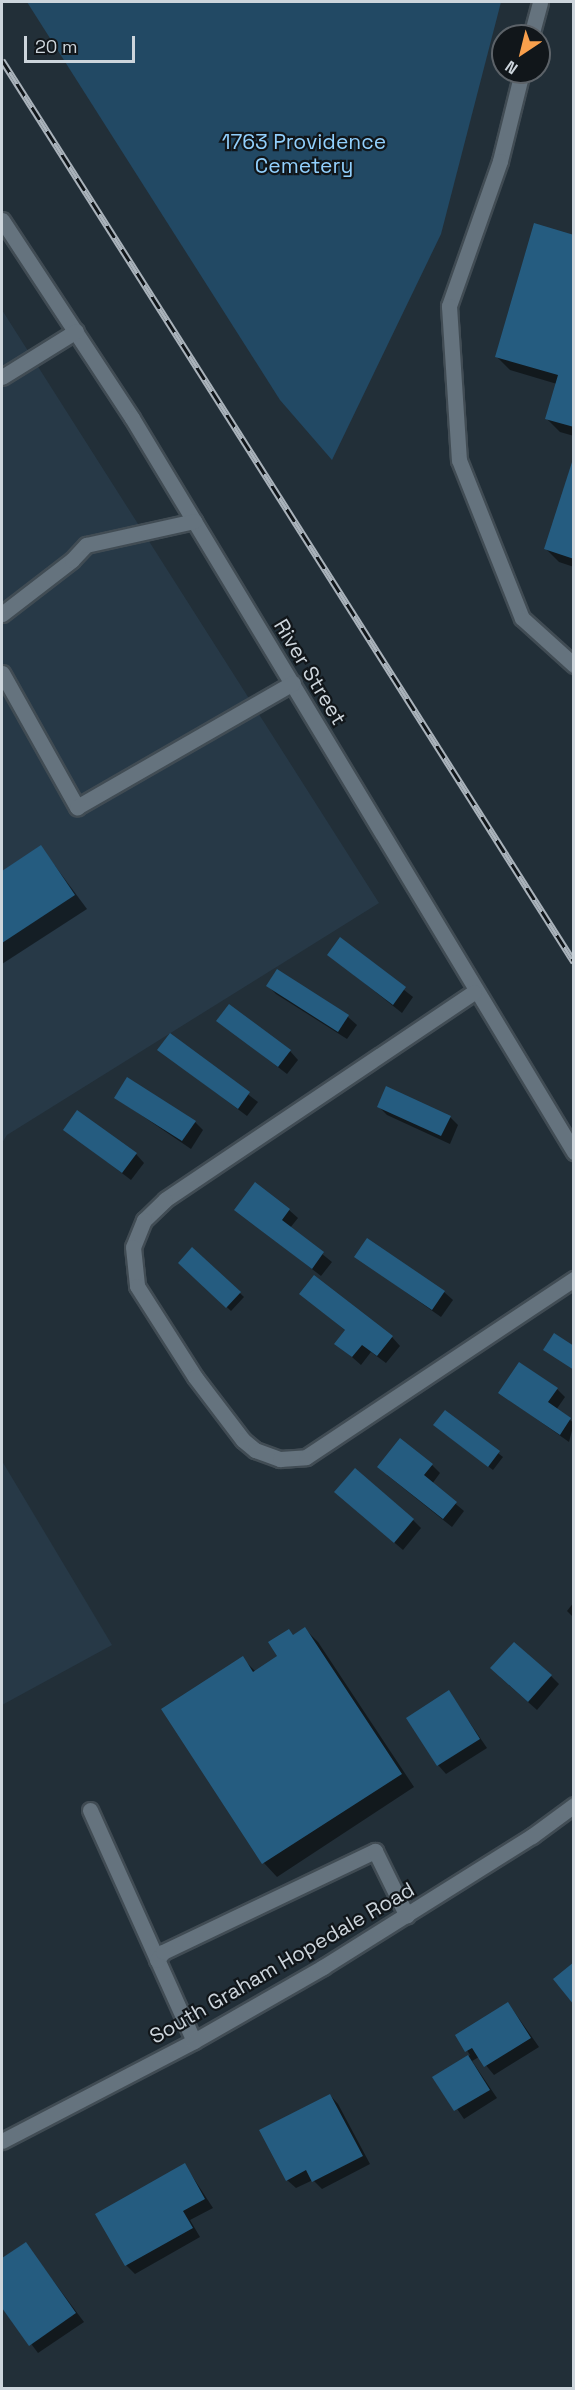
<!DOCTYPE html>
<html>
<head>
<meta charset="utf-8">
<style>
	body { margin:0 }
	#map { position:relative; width:575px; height:2390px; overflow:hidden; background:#222f38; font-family:"Space Grotesk",sans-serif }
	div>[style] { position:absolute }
	.built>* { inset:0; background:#273947 }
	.green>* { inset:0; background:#224964 }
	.shadow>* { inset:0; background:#0007 }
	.building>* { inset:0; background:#255c80 }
	.roads { filter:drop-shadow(2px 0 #414c54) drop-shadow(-2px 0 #414c54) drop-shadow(0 2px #414c54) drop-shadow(0 -2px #414c54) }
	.minor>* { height:15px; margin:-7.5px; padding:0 7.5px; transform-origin:7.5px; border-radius:7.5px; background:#65737e }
	.rail>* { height:7px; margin-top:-3.5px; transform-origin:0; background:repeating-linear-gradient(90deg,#11161a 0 14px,#aab3bb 0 28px); box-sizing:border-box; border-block:2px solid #aab3bb }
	span { translate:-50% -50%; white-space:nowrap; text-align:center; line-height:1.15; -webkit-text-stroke:4.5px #11161a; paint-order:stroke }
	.park-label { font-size:21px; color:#92d0fd }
	.street-label { font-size:21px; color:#cdd5dc }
	.frame { position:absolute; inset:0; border:3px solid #cdd5dc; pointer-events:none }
	.north { position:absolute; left:491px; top:24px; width:60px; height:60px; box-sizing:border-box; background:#11161a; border:2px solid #5c6268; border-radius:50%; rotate:215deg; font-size:16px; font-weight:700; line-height:24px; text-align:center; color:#cdd5dc }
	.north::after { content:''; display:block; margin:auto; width:21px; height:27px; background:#f9a04c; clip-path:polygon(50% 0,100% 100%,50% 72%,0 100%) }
	.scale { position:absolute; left:24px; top:36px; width:111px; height:27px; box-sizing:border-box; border:3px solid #cdd5dc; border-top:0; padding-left:8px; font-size:18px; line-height:21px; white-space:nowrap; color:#cdd5dc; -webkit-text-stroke:4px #11161a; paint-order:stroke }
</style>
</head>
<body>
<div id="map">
	<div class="built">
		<div style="clip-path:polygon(2px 310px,379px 903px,7px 1135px,2px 1143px)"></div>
		<div style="clip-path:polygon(2px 1461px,112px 1645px,2px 1705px)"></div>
	</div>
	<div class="green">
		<div style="clip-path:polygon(27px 2px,501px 2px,441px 234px,332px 460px,280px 400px)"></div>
	</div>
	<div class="shadow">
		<div style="clip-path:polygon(574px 236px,574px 436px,560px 432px,547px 419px,557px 384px,510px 370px,497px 357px)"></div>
		<div style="clip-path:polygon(574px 462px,574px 567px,559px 562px,546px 549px)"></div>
		<div style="clip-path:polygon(41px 847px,87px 909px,2px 964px,2px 873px)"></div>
		<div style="clip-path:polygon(340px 939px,413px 997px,402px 1013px,329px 955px)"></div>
		<div style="clip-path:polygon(277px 971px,348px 1017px,357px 1025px,347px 1039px,276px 994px,268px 986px)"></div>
		<div style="clip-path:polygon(218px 1021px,290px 1051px,298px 1060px,287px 1074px)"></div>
		<div style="clip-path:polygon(170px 1035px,258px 1102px,247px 1116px,159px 1050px)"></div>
		<div style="clip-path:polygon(116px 1098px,195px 1122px,203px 1130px,191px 1149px)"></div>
		<div style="clip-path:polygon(379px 1107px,450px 1117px,458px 1125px,450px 1144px,387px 1115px)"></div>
		<div style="clip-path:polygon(65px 1130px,136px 1154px,144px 1163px,131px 1180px)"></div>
		<div style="clip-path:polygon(236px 1210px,289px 1210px,298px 1218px,290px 1228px,332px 1262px,321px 1276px)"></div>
		<div style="clip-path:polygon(193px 1249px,244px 1297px,231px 1311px,180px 1263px)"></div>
		<div style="clip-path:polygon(356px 1257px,444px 1292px,453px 1300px,441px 1317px)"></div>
		<div style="clip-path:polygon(301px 1294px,392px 1337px,400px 1346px,386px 1363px,371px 1352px,361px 1365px,336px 1343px,346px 1331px)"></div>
		<div style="clip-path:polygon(557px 1389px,565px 1397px,556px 1410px,574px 1423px,569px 1442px,500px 1393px)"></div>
		<div style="clip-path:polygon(445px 1412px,503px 1457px,493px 1470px,439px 1429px)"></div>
		<div style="clip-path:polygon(432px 1465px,440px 1473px,432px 1484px,464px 1511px,452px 1527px,387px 1475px)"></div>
		<div style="clip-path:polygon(345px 1500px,413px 1520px,421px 1528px,403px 1550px)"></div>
		<div style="clip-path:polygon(574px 1602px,574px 1618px,567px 1611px)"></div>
		<div style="clip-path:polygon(305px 1629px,318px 1642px,414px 1787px,277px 1877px,264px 1863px,163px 1710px,242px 1658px,256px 1672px,279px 1657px,294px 1636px)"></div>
		<div style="clip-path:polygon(551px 1676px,559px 1684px,537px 1710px,500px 1677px)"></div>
		<div style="clip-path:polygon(449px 1692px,487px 1748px,446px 1774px,438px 1765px)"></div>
		<div style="clip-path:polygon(508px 2003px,539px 2047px,494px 2075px,479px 2057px,472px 2061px,497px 2098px,464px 2119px,435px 2077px,470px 2055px,457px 2035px)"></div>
		<div style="clip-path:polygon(330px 2095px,338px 2104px,370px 2164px,322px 2189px,313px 2180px,296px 2188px,287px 2180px)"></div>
		<div style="clip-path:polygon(185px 2165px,213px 2208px,190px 2220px,200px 2237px,135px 2274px,126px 2265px)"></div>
		<div style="clip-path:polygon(25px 2243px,84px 2322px,38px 2353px,2px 2305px,2px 2260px)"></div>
	</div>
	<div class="building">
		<div style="clip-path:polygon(534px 223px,574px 235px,574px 427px,545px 419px,558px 375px,495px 357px)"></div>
		<div style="clip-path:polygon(573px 459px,574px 459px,574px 559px,544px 549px)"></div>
		<div style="clip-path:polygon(41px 845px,75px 895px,2px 943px,2px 871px)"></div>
		<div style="clip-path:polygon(340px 937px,406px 987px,393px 1005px,327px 955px)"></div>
		<div style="clip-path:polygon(277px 969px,349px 1015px,338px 1032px,266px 986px)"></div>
		<div style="clip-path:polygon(229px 1004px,291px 1050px,278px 1067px,216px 1021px)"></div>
		<div style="clip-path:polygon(170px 1033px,250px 1092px,238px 1109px,157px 1050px)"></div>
		<div style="clip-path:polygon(127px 1077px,196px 1121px,182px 1141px,114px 1098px)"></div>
		<div style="clip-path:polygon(386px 1086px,451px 1116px,441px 1136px,377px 1107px)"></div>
		<div style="clip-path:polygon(77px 1110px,137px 1153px,122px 1173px,63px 1130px)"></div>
		<div style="clip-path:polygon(255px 1182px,290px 1209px,282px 1220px,324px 1252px,312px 1269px,234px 1210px)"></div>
		<div style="clip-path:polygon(367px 1238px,445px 1291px,432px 1310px,354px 1257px)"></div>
		<div style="clip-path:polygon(192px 1247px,241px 1292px,226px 1308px,178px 1263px)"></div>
		<div style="clip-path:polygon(314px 1275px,393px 1336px,377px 1356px,362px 1345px,352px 1357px,334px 1344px,345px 1330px,299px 1294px)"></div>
		<div style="clip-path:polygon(554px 1333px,574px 1346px,574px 1370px,543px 1350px)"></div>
		<div style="clip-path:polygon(519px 1362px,558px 1388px,548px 1402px,571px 1418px,560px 1435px,498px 1393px)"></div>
		<div style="clip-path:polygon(445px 1410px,500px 1451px,488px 1467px,433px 1425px)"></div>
		<div style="clip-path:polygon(400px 1438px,433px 1464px,424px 1475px,457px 1502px,443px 1519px,377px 1467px)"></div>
		<div style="clip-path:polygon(355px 1468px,414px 1519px,394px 1543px,334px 1492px)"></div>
		<div style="clip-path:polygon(305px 1627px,402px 1774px,262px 1864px,161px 1709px,243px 1656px,253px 1672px,277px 1656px,268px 1642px,289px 1629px,293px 1635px)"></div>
		<div style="clip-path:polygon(514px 1642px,552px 1675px,528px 1702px,490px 1668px)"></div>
		<div style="clip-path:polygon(449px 1690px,480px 1739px,437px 1766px,406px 1718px)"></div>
		<div style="clip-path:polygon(574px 1962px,574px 2005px,553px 1979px)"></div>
		<div style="clip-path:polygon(508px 2002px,531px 2038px,484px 2067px,472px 2048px,465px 2052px,455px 2035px)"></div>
		<div style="clip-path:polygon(468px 2055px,490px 2090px,454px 2111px,432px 2077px)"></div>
		<div style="clip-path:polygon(330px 2094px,363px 2156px,312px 2182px,306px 2170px,286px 2181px,259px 2130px)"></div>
		<div style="clip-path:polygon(185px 2163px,205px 2199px,183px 2211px,193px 2228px,125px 2266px,95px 2214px)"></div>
		<div style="clip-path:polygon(26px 2242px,76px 2313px,29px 2346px,2px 2308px,2px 2258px)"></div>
	</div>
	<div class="roads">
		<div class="minor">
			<div style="left:531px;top:36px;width:35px;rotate:-75deg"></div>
			<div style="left:522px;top:72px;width:92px;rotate:103.9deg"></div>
			<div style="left:500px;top:161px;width:154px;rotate:109.4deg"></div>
			<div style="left:449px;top:306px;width:154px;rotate:86.3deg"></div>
			<div style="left:459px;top:460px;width:170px;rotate:68.3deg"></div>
			<div style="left:522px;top:618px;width:70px;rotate:42.1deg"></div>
			<div style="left:2px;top:220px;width:237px;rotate:56.7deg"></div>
			<div style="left:132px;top:418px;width:857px;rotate:58.94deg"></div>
			<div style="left:2px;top:377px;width:87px;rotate:-31.9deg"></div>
			<div style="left:2px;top:614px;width:88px;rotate:-37.6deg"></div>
			<div style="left:72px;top:560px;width:21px;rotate:-47deg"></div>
			<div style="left:86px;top:545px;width:111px;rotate:-12.5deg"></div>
			<div style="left:2px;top:673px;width:154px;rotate:60.8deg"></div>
			<div style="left:77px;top:807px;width:249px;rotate:-29.9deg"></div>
			<div style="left:474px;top:992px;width:372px;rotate:146.1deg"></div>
			<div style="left:165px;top:1200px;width:29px;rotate:136deg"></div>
			<div style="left:144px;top:1220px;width:29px;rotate:112deg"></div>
			<div style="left:133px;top:1247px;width:39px;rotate:84deg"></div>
			<div style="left:137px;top:1286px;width:108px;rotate:57.5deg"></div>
			<div style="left:195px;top:1377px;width:79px;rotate:52.7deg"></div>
			<div style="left:243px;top:1440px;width:16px;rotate:40deg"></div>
			<div style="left:255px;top:1450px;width:27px;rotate:20deg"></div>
			<div style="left:280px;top:1459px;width:26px;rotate:-4deg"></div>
			<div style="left:306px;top:1457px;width:322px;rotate:-33.6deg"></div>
			<div style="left:90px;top:1810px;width:253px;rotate:65.8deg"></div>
			<div style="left:157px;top:1960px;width:10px;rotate:-53deg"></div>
			<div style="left:163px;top:1952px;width:235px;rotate:-25.5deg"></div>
			<div style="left:375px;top:1851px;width:72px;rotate:63.8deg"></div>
			<div style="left:2px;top:2141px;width:216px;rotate:-27.5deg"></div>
			<div style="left:194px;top:2041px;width:149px;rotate:-29.8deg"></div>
			<div style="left:323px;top:1967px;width:247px;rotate:-32.1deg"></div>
			<div style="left:532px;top:1836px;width:52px;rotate:-36.4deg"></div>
		</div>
	</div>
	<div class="rail">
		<div style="left:2px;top:60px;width:1068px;rotate:57.62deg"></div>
	</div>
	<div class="park-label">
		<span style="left:304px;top:154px">1763 Providence<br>Cemetery</span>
	</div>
	<div class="street-label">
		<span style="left:310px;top:672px;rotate:59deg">River Street</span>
		<span style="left:282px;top:1963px;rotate:-30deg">South Graham Hopedale Road</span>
	</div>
	<div class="frame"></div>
	<div class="north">N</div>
	<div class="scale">20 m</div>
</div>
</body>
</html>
